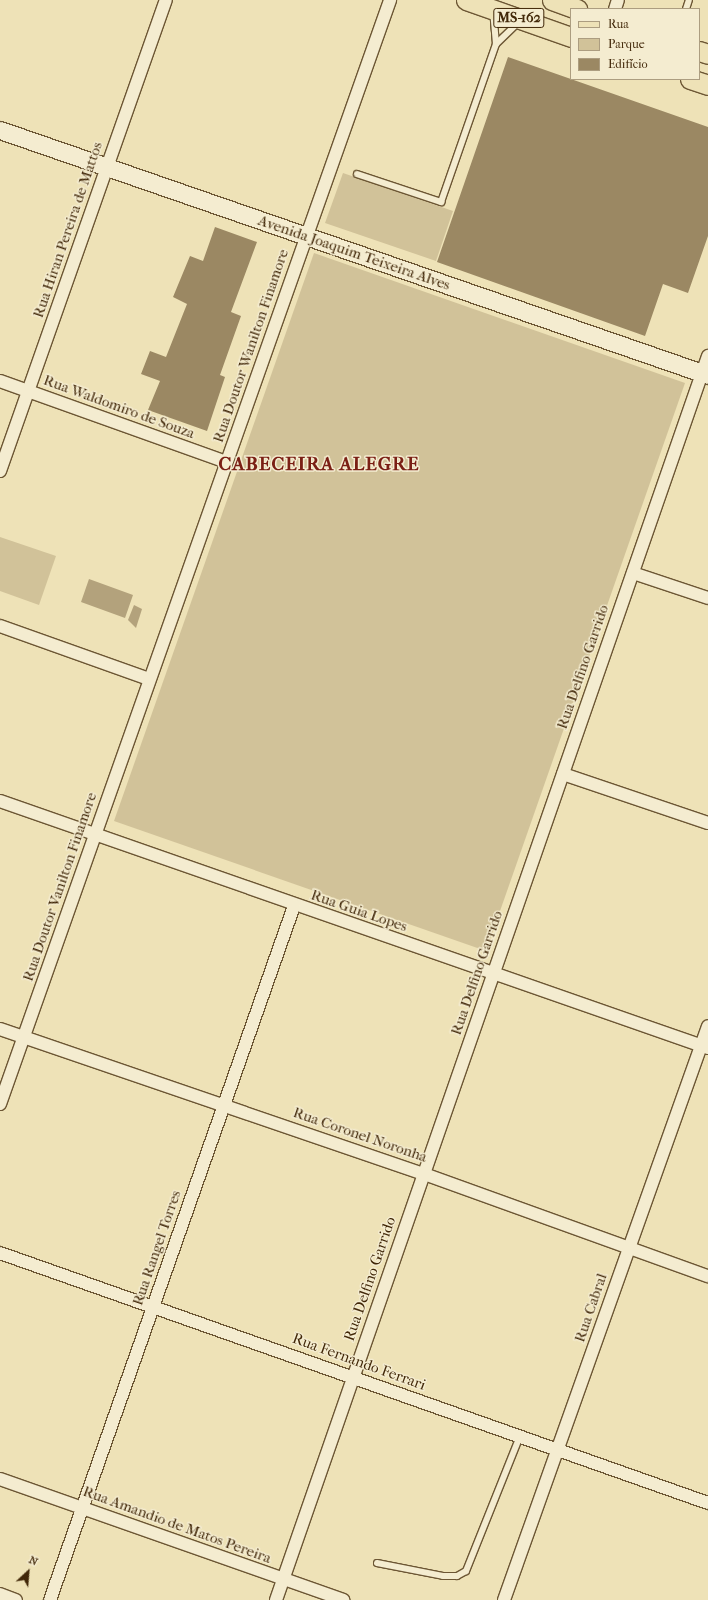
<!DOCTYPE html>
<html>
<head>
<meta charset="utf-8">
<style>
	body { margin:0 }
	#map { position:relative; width:708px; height:1600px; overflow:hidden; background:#eee2b7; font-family:"IM FELL French Canon",serif }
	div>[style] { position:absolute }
	.green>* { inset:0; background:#d1c299 }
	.water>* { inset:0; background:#b3a27c }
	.building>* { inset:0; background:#9b8863 }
	.roads { filter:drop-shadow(1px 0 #6c5634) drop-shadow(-1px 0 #6c5634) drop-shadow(0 1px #6c5634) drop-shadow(0 -1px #6c5634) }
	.lane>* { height:6px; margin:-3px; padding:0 3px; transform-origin:3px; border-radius:3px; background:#f4ecd0 }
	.street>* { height:12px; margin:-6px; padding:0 6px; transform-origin:6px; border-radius:6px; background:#f4ecd0 }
	.secondary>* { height:17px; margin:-8.5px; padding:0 8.5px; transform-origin:8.5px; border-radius:8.5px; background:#f4ecd0 }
	.primary>* { height:19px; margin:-9.5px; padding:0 9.5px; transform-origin:9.5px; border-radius:9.5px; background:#eee2b7 }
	span { translate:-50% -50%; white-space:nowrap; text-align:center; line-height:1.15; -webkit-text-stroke:3px #f4ecd0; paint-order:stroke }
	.shield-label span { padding:1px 3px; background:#f4ecd0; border:1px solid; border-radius:3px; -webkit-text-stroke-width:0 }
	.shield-label { font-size:14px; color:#412708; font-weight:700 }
	.street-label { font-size:15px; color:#412708 }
	.district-label { font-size:19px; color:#7a1f14; font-weight:700; letter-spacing:1px }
	.legend { position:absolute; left:570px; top:8px; width:130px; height:72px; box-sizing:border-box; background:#f4ecd0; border:1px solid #ac9d80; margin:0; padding:5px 7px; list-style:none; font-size:12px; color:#412708 }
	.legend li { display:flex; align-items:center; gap:8px; height:20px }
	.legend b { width:20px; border:1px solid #ac9d80 }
	.north { position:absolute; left:8px; top:1552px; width:40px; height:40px; -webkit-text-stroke:3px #f4ecd0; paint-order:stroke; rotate:26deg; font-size:11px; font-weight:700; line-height:16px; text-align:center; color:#412708 }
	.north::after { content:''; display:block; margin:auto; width:14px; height:18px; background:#412708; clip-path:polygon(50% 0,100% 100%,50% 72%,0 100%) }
</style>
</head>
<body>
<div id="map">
	<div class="green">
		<div style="clip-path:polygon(343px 173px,453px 211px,436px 261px,325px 223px)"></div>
		<div style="clip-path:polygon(314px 253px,685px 383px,486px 951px,114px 821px)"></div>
		<div style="clip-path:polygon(0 537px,56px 556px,39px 605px,0 591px)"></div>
	</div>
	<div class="water">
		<div style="clip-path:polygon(89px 579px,133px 595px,125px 618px,81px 602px)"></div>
		<div style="clip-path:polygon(134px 605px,142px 609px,136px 628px,128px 620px)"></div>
	</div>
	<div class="building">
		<div style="clip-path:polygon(508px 57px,708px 127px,708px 236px,688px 293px,663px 284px,645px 336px,437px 262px)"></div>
		<div style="clip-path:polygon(215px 227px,257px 242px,231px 312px,241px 316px,220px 375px,225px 377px,207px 431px,148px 410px,160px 381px,141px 374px,150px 351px,166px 357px,187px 304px,173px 297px,190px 256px,203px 261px)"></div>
	</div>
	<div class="roads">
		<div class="lane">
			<div style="left:686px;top:9px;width:9px;rotate:-72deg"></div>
			<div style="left:496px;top:44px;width:33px;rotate:-44deg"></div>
			<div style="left:357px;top:174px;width:89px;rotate:18.4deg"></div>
			<div style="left:441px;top:202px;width:167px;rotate:-70.8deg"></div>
			<div style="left:496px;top:44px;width:32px;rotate:-95deg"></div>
			<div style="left:377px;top:1563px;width:67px;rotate:11.1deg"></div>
			<div style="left:443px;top:1576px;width:14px"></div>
			<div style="left:457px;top:1576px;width:10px;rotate:-29deg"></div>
			<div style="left:466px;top:1571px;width:145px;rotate:-68.2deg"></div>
		</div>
		<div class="street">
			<div style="left:615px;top:9px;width:9px;rotate:-72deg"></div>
			<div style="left:0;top:381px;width:240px;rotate:19.7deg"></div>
			<div style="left:0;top:471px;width:499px;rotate:-70.6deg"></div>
			<div style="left:633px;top:573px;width:79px;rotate:18.4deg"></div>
			<div style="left:0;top:626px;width:158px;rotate:19.6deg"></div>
			<div style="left:563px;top:774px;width:153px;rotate:18.7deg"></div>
			<div style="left:0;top:801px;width:750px;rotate:19.23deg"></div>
			<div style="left:0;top:1029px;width:448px;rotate:18.9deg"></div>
			<div style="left:424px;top:1174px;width:302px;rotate:19.8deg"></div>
			<div style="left:0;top:1104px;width:1171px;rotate:-70.54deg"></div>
			<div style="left:0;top:1253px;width:751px;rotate:19.45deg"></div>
			<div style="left:0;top:1479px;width:364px;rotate:19.4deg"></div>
			<div style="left:0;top:1594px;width:17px;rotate:21deg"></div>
			<div style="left:50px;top:1600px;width:736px;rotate:-70.63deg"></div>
			<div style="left:276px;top:1600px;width:1317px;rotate:-70.85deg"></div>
			<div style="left:504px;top:1600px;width:609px;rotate:-70.43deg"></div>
		</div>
		<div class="secondary">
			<div style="left:0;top:130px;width:749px;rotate:19.09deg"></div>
		</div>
		<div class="primary">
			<div style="left:466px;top:0;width:111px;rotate:19.4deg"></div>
			<div style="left:552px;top:0;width:27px;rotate:20deg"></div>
			<div style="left:699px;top:51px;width:9px;rotate:18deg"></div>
			<div style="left:690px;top:79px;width:19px;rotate:18deg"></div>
		</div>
	</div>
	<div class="shield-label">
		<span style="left:519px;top:18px">MS-162</span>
	</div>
	<div class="street-label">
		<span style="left:68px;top:230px;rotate:-71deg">Rua Hiran Pereira de Mattos</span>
		<span style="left:354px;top:253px;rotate:19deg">Avenida Joaquim Teixeira Alves</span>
		<span style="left:251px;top:346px;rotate:-71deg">Rua Doutor Wanilton Finamore</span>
		<span style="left:119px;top:407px;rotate:20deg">Rua Waldomiro de Souza</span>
		<span style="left:583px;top:667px;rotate:-71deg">Rua Delfino Garrido</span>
		<span style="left:60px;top:887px;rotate:-71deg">Rua Doutor Vanilton Finamore</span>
		<span style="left:359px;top:911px;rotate:19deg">Rua Guia Lopes</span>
		<span style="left:477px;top:973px;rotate:-71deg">Rua Delfino Garrido</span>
		<span style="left:360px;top:1135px;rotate:19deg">Rua Coronel Noronha</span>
		<span style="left:157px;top:1248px;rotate:-71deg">Rua Rangel Torres</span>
		<span style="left:370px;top:1279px;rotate:-71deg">Rua Delfino Garrido</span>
		<span style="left:591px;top:1308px;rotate:-71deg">Rua Cabral</span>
		<span style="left:359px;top:1362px;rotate:20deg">Rua Fernando Ferrari</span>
		<span style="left:177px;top:1525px;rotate:20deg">Rua Amandio de Matos Pereira</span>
	</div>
	<div class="district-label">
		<span style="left:319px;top:465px">CABECEIRA ALEGRE</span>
	</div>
	<ul class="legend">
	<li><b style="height:5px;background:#eee2b7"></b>Rua</li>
	<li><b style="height:11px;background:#d1c299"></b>Parque</li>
	<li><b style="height:11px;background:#9b8863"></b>Edifício</li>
	</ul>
	<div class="north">N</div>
</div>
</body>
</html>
